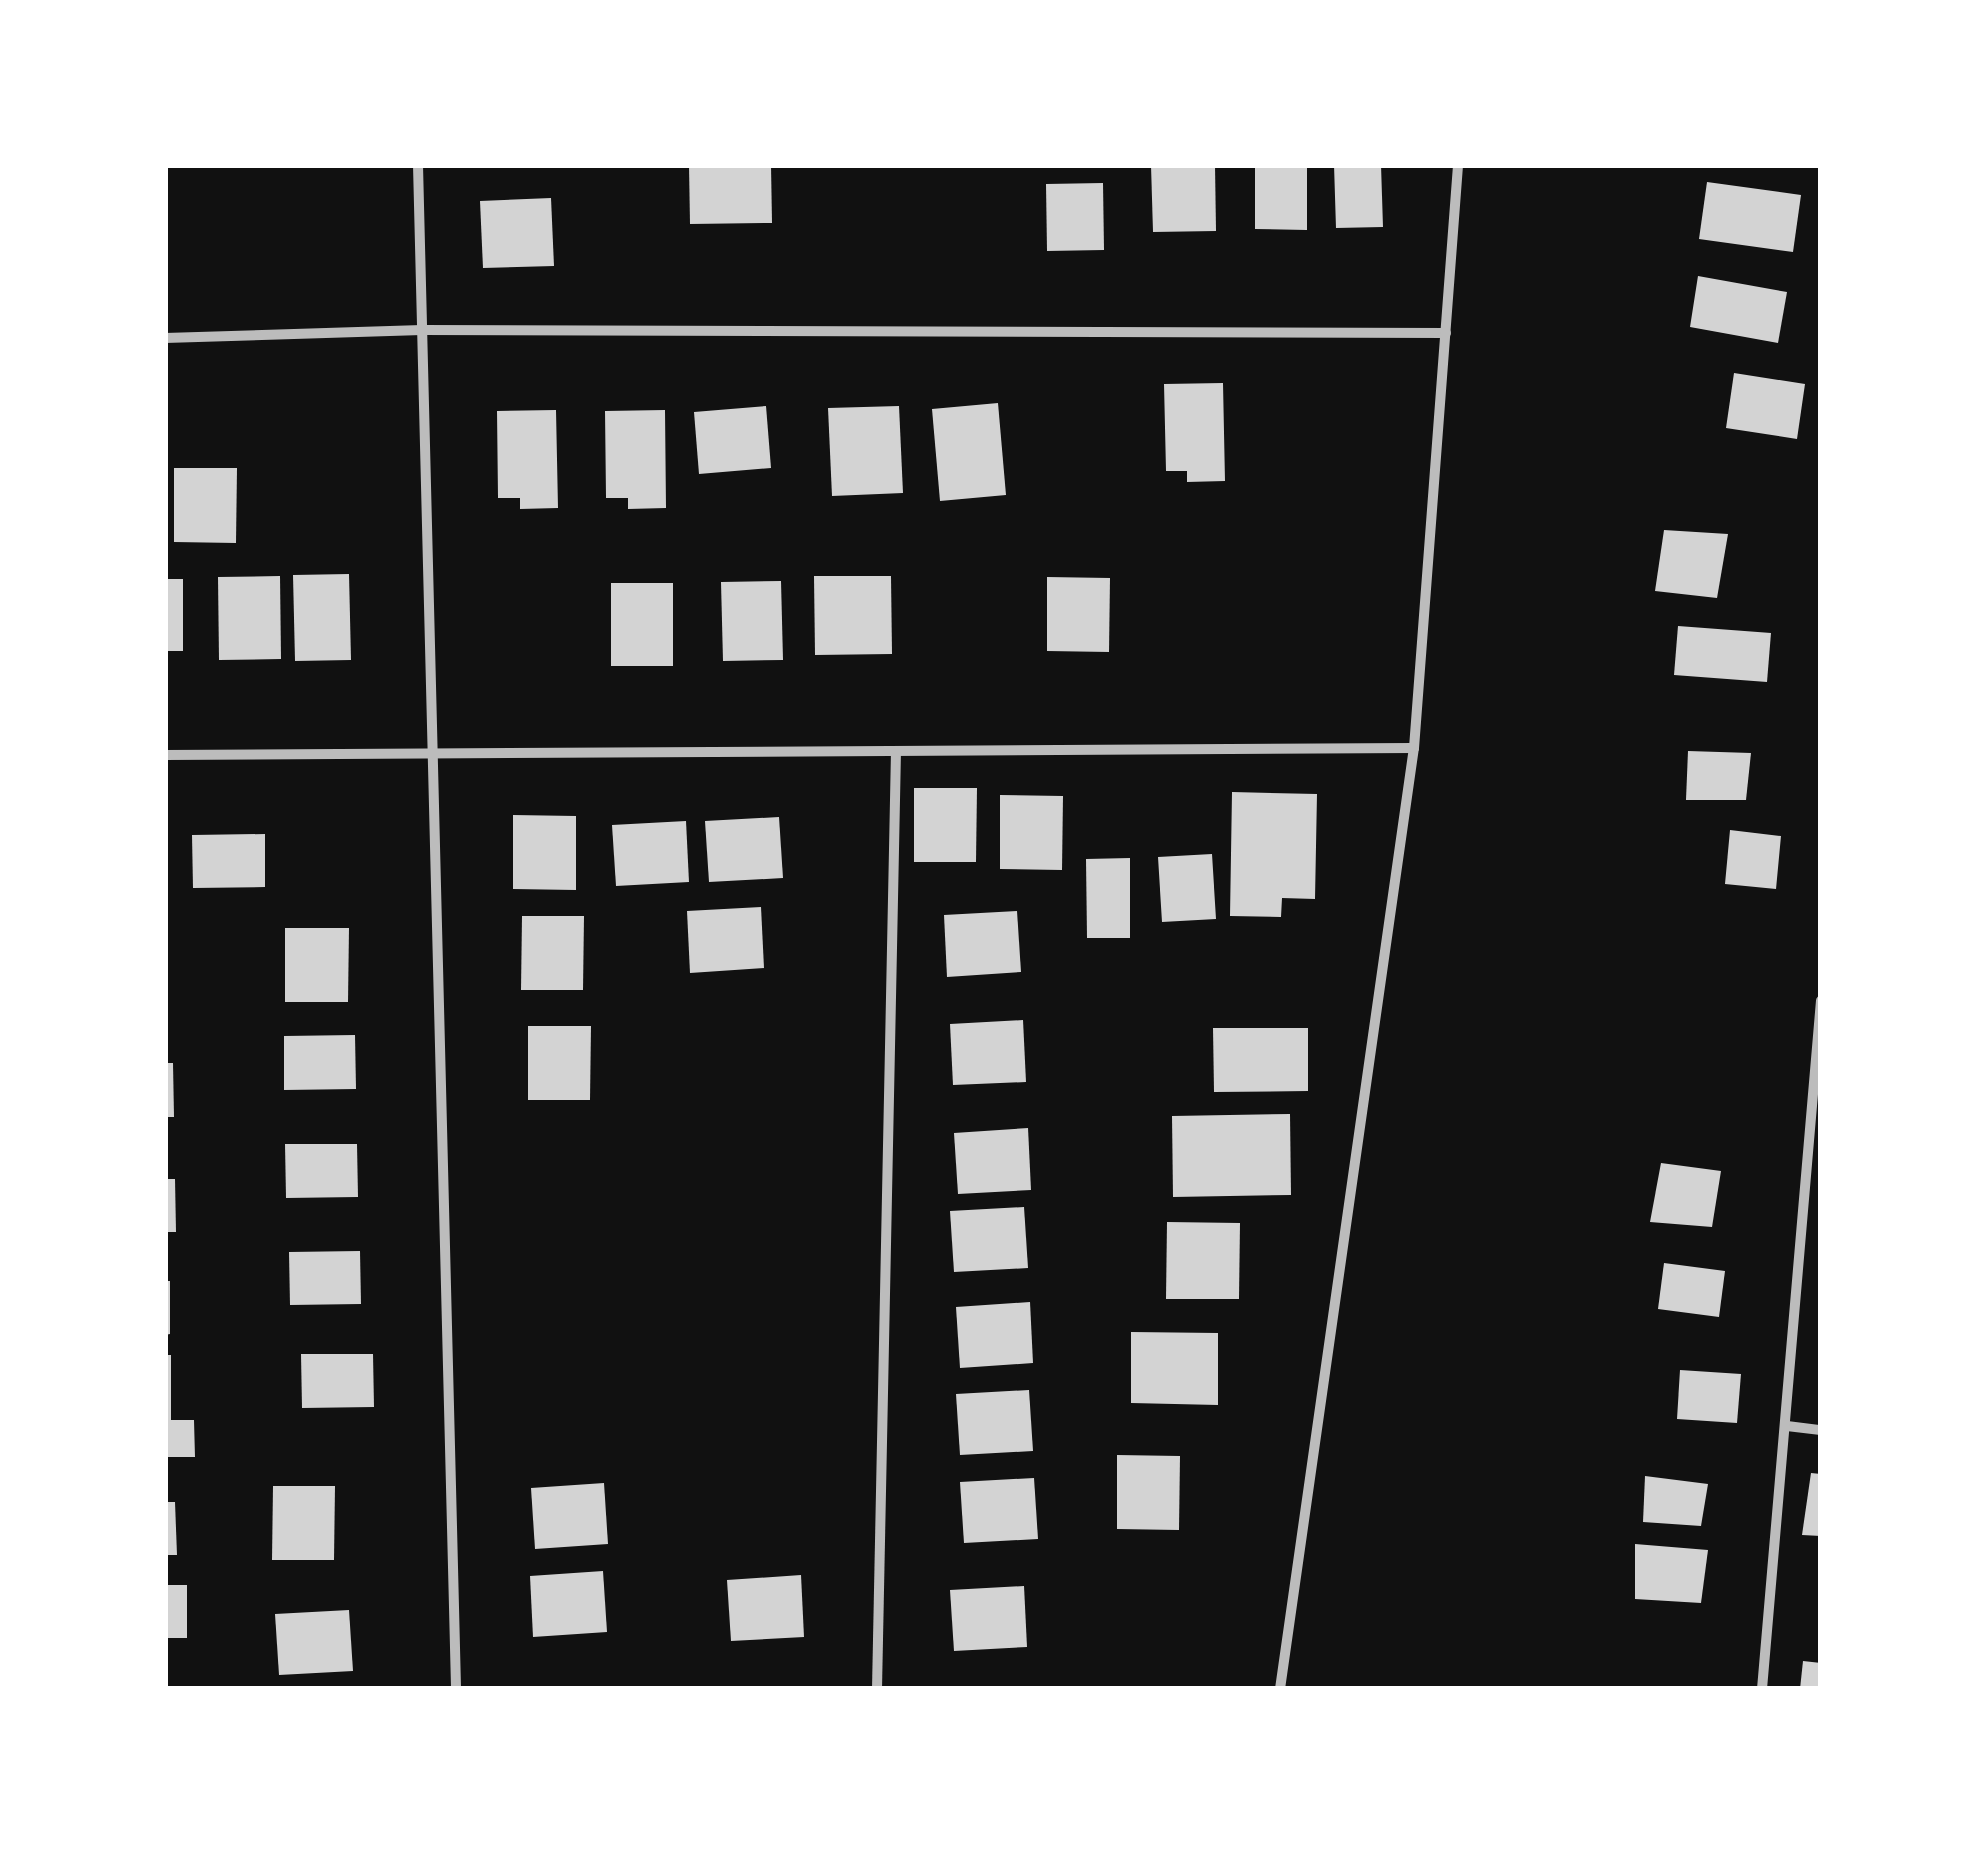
<!DOCTYPE html>
<html>
<head>
<meta charset="utf-8">
<style>
	body { margin:0 }
	#map { position:relative; width:1986px; height:1854px; overflow:hidden; background:#111; font-family:"DejaVu Sans",sans-serif }
	div>[style] { position:absolute }
	.building>* { inset:0; background:#d3d3d3 }
	.minor>* { height:10px; margin:-5px; padding:0 5px; transform-origin:5px; border-radius:5px; background:#bcbcbc }
	span { translate:-50% -50%; white-space:nowrap; text-align:center; line-height:1.15; -webkit-text-stroke:8px #fff; paint-order:stroke }
	.frame { position:absolute; inset:0; border:168px solid #fff; pointer-events:none }
</style>
</head>
<body>
<div id="map">
	<div class="building">
		<div style="clip-path:polygon(689px 165px,771px 165px,772px 223px,690px 224px)"></div>
		<div style="clip-path:polygon(1151px 165px,1215px 165px,1216px 231px,1153px 232px)"></div>
		<div style="clip-path:polygon(1255px 165px,1307px 165px,1307px 230px,1255px 229px)"></div>
		<div style="clip-path:polygon(1334px 165px,1381px 165px,1383px 227px,1336px 228px)"></div>
		<div style="clip-path:polygon(1707px 182px,1801px 195px,1793px 252px,1699px 239px)"></div>
		<div style="clip-path:polygon(1103px 183px,1104px 250px,1047px 251px,1046px 184px)"></div>
		<div style="clip-path:polygon(551px 198px,554px 266px,483px 268px,480px 201px)"></div>
		<div style="clip-path:polygon(1698px 276px,1787px 292px,1778px 343px,1690px 327px)"></div>
		<div style="clip-path:polygon(1734px 373px,1805px 384px,1797px 439px,1726px 428px)"></div>
		<div style="clip-path:polygon(1223px 383px,1225px 481px,1187px 482px,1187px 471px,1166px 471px,1164px 384px)"></div>
		<div style="clip-path:polygon(998px 403px,1006px 495px,940px 501px,932px 409px)"></div>
		<div style="clip-path:polygon(766px 406px,771px 468px,699px 474px,694px 412px)"></div>
		<div style="clip-path:polygon(899px 406px,903px 493px,832px 496px,828px 408px)"></div>
		<div style="clip-path:polygon(556px 410px,558px 508px,520px 509px,520px 498px,498px 498px,497px 411px)"></div>
		<div style="clip-path:polygon(665px 410px,666px 508px,628px 509px,628px 498px,606px 498px,605px 411px)"></div>
		<div style="clip-path:polygon(174px 468px,237px 468px,236px 543px,174px 542px)"></div>
		<div style="clip-path:polygon(1664px 530px,1728px 534px,1717px 598px,1655px 591px)"></div>
		<div style="clip-path:polygon(349px 574px,351px 660px,295px 661px,293px 575px)"></div>
		<div style="clip-path:polygon(280px 576px,281px 659px,219px 660px,218px 577px)"></div>
		<div style="clip-path:polygon(814px 576px,891px 576px,892px 654px,815px 655px)"></div>
		<div style="clip-path:polygon(1047px 577px,1110px 578px,1109px 652px,1047px 651px)"></div>
		<div style="clip-path:polygon(165px 579px,183px 579px,183px 651px,165px 651px)"></div>
		<div style="clip-path:polygon(781px 581px,783px 660px,723px 661px,721px 582px)"></div>
		<div style="clip-path:polygon(611px 583px,673px 583px,673px 666px,611px 666px)"></div>
		<div style="clip-path:polygon(1678px 626px,1771px 633px,1767px 682px,1674px 675px)"></div>
		<div style="clip-path:polygon(1688px 751px,1751px 753px,1746px 800px,1686px 800px)"></div>
		<div style="clip-path:polygon(914px 788px,977px 788px,976px 862px,914px 862px)"></div>
		<div style="clip-path:polygon(1232px 792px,1317px 794px,1315px 899px,1282px 898px,1281px 917px,1230px 916px)"></div>
		<div style="clip-path:polygon(1000px 795px,1063px 796px,1062px 870px,1000px 869px)"></div>
		<div style="clip-path:polygon(513px 815px,576px 816px,576px 890px,513px 889px)"></div>
		<div style="clip-path:polygon(779px 817px,783px 878px,709px 882px,705px 821px)"></div>
		<div style="clip-path:polygon(686px 821px,689px 882px,616px 886px,612px 825px)"></div>
		<div style="clip-path:polygon(1730px 830px,1781px 836px,1776px 889px,1725px 884px)"></div>
		<div style="clip-path:polygon(265px 834px,265px 887px,193px 888px,192px 835px)"></div>
		<div style="clip-path:polygon(1212px 854px,1216px 919px,1162px 922px,1158px 857px)"></div>
		<div style="clip-path:polygon(1130px 858px,1130px 938px,1087px 938px,1086px 859px)"></div>
		<div style="clip-path:polygon(761px 907px,764px 968px,690px 973px,687px 911px)"></div>
		<div style="clip-path:polygon(1017px 911px,1021px 972px,947px 977px,944px 915px)"></div>
		<div style="clip-path:polygon(522px 916px,584px 916px,583px 990px,521px 990px)"></div>
		<div style="clip-path:polygon(285px 928px,349px 928px,348px 1002px,285px 1002px)"></div>
		<div style="clip-path:polygon(1023px 1020px,1026px 1082px,953px 1085px,950px 1024px)"></div>
		<div style="clip-path:polygon(528px 1026px,591px 1026px,590px 1100px,528px 1100px)"></div>
		<div style="clip-path:polygon(1213px 1028px,1308px 1028px,1308px 1091px,1214px 1092px)"></div>
		<div style="clip-path:polygon(355px 1035px,356px 1089px,284px 1090px,284px 1036px)"></div>
		<div style="clip-path:polygon(165px 1063px,173px 1063px,174px 1117px,165px 1117px)"></div>
		<div style="clip-path:polygon(1290px 1114px,1291px 1195px,1173px 1197px,1172px 1116px)"></div>
		<div style="clip-path:polygon(1028px 1128px,1031px 1190px,958px 1194px,954px 1133px)"></div>
		<div style="clip-path:polygon(285px 1144px,357px 1144px,358px 1197px,286px 1198px)"></div>
		<div style="clip-path:polygon(1661px 1163px,1721px 1171px,1712px 1227px,1650px 1222px)"></div>
		<div style="clip-path:polygon(165px 1179px,175px 1179px,176px 1232px,165px 1232px)"></div>
		<div style="clip-path:polygon(1024px 1207px,1028px 1268px,954px 1272px,950px 1211px)"></div>
		<div style="clip-path:polygon(1167px 1222px,1240px 1223px,1239px 1299px,1166px 1299px)"></div>
		<div style="clip-path:polygon(360px 1251px,361px 1304px,290px 1305px,289px 1252px)"></div>
		<div style="clip-path:polygon(1664px 1263px,1725px 1271px,1719px 1317px,1658px 1309px)"></div>
		<div style="clip-path:polygon(165px 1281px,170px 1281px,170px 1334px,165px 1335px)"></div>
		<div style="clip-path:polygon(1030px 1302px,1033px 1363px,960px 1368px,956px 1307px)"></div>
		<div style="clip-path:polygon(1131px 1332px,1218px 1333px,1218px 1405px,1131px 1403px)"></div>
		<div style="clip-path:polygon(301px 1354px,373px 1354px,374px 1407px,302px 1408px)"></div>
		<div style="clip-path:polygon(165px 1355px,171px 1355px,171px 1420px,194px 1420px,195px 1457px,165px 1457px)"></div>
		<div style="clip-path:polygon(1680px 1370px,1741px 1374px,1737px 1423px,1677px 1419px)"></div>
		<div style="clip-path:polygon(1029px 1390px,1033px 1451px,960px 1455px,956px 1394px)"></div>
		<div style="clip-path:polygon(1117px 1455px,1180px 1456px,1179px 1530px,1117px 1529px)"></div>
		<div style="clip-path:polygon(1811px 1473px,1821px 1474px,1821px 1536px,1802px 1535px)"></div>
		<div style="clip-path:polygon(1645px 1476px,1708px 1484px,1701px 1526px,1643px 1522px)"></div>
		<div style="clip-path:polygon(1034px 1478px,1038px 1539px,964px 1543px,960px 1482px)"></div>
		<div style="clip-path:polygon(604px 1483px,608px 1544px,535px 1549px,531px 1488px)"></div>
		<div style="clip-path:polygon(273px 1486px,335px 1486px,334px 1560px,272px 1560px)"></div>
		<div style="clip-path:polygon(165px 1502px,175px 1502px,177px 1555px,165px 1555px)"></div>
		<div style="clip-path:polygon(1635px 1544px,1708px 1550px,1701px 1603px,1635px 1599px)"></div>
		<div style="clip-path:polygon(603px 1571px,607px 1632px,533px 1637px,530px 1576px)"></div>
		<div style="clip-path:polygon(801px 1575px,804px 1637px,731px 1641px,727px 1580px)"></div>
		<div style="clip-path:polygon(165px 1585px,187px 1585px,187px 1638px,165px 1638px)"></div>
		<div style="clip-path:polygon(1024px 1586px,1027px 1647px,954px 1651px,950px 1590px)"></div>
		<div style="clip-path:polygon(349px 1610px,353px 1671px,279px 1675px,275px 1614px)"></div>
		<div style="clip-path:polygon(1803px 1661px,1821px 1663px,1821px 1689px,1800px 1689px)"></div>
	</div>
	<div class="minor">
		<div style="left:418px;top:165px;width:1524px;rotate:88.57deg"></div>
		<div style="left:165px;top:338px;width:257px;rotate:-1.8deg"></div>
		<div style="left:422px;top:330px;width:1024px;rotate:0.17deg"></div>
		<div style="left:165px;top:755px;width:1249px;rotate:-0.32deg"></div>
		<div style="left:1787px;top:1426px;width:34px;rotate:7deg"></div>
		<div style="left:877px;top:1689px;width:938px;rotate:-88.84deg"></div>
		<div style="left:1280px;top:1689px;width:950px;rotate:-81.9deg"></div>
		<div style="left:1414px;top:748px;width:585px;rotate:-85.68deg"></div>
		<div style="left:1762px;top:1689px;width:691px;rotate:-85.1deg"></div>
	</div>
	<div class="frame"></div>
</div>
</body>
</html>
